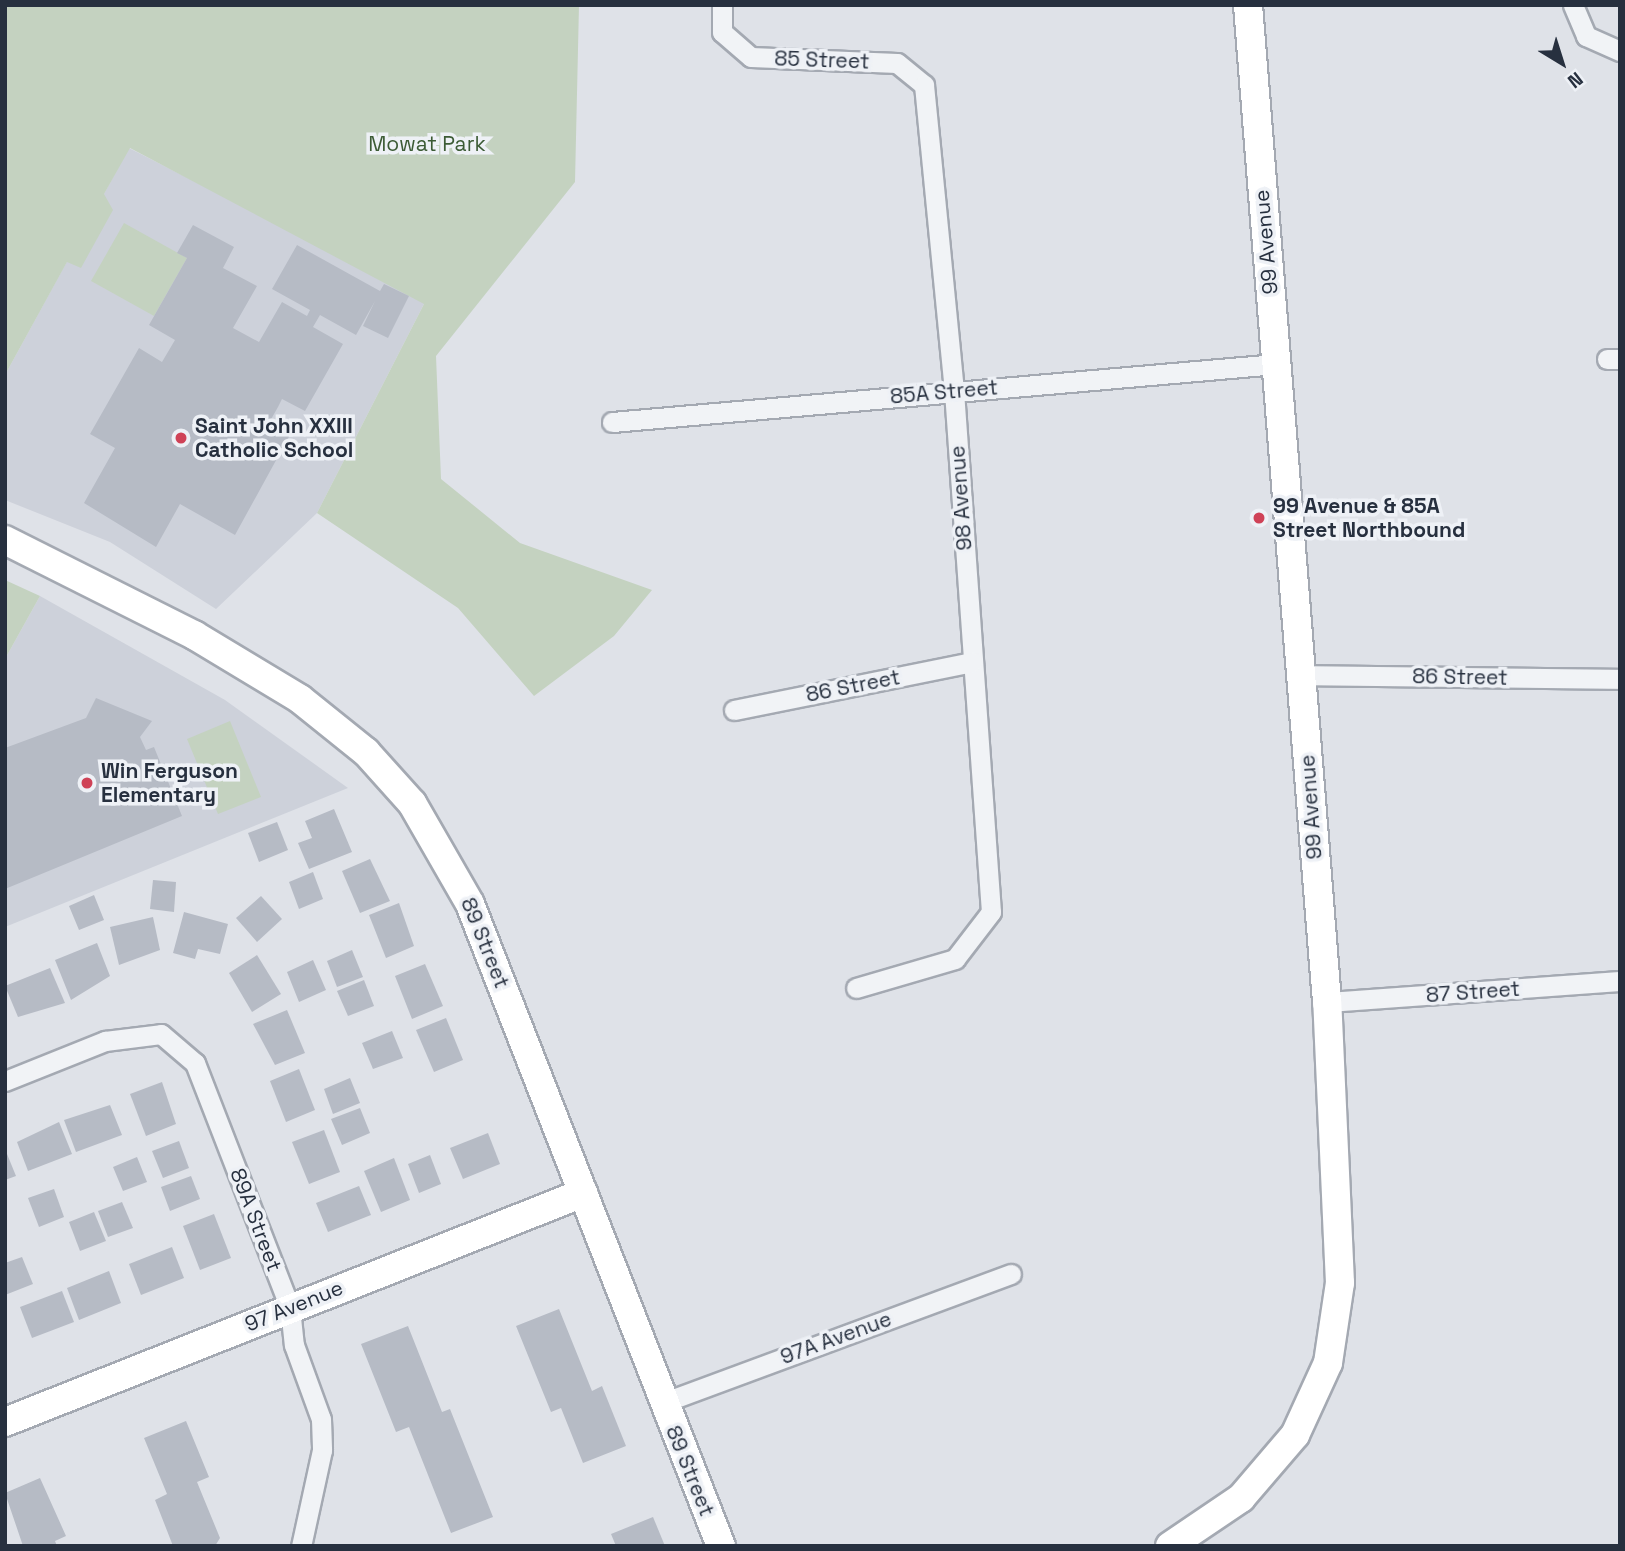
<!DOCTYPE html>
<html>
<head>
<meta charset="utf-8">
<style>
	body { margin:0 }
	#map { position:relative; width:1625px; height:1551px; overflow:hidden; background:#dfe2e8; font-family:"Space Grotesk",sans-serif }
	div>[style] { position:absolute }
	.built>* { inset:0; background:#cdd1da }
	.green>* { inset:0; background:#c4d2c0 }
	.building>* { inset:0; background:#b6bbc5 }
	.roads { filter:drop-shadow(2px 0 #a4a9b2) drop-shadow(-2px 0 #a4a9b2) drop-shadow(0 2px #a4a9b2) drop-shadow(0 -2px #a4a9b2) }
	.street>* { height:19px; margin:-9.5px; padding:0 9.5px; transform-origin:9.5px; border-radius:9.5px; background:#f1f3f6 }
	.secondary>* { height:28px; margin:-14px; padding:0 14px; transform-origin:14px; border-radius:14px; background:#fff }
	.dots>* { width:19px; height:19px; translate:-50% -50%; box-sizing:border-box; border:4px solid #eef1f6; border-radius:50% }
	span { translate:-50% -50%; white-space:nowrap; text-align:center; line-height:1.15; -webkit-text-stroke:7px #eef1f6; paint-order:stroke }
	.street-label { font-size:21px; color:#27303f }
	.park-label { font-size:21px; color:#3c5b35 }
	.poi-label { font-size:21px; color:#27303f; font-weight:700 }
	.left { translate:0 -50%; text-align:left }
	.frame { position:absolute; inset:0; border:7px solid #27303f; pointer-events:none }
	.north { position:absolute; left:1527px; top:28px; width:70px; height:70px; -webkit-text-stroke:5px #eef1f6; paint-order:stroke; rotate:142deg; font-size:19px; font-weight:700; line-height:28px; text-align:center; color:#27303f }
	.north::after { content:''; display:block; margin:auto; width:24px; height:32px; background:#27303f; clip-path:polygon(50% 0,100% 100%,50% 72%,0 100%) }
</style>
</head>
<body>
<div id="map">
	<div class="built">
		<div style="clip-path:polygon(129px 148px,426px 300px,317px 513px,216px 609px,110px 542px,5px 500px,5px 375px)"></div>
		<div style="clip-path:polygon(40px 596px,225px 700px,348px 788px,5px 927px,5px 659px)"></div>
	</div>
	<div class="green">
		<div style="clip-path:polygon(5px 5px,579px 5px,575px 182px,436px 356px,441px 479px,520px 543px,652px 590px,614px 636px,534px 696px,458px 608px,317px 513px,424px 304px,130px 148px,104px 194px,113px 210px,81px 268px,67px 262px,5px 375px)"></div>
		<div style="clip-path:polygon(124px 223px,187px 258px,154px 316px,91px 281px)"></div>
		<div style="clip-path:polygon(5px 580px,40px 596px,5px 659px)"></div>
		<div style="clip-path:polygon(230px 721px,261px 797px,218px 814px,187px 739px)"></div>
	</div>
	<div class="building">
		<div style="clip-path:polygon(193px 225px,234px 247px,223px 268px,257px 286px,233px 328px,259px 342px,282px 302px,307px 316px,310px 310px,272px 289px,297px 245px,380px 291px,384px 284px,409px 296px,388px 338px,363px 326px,375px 301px,356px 335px,320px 315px,313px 327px,343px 344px,305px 411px,282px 399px,278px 407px,270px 421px,291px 433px,235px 535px,180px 504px,156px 547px,84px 503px,115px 448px,90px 434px,139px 348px,162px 362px,175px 340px,149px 325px,187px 258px,177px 253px)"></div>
		<div style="clip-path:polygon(96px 698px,152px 721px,140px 737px,146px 750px,154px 747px,182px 816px,5px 889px,5px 748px,86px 718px)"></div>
		<div style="clip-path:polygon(334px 809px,352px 852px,309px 869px,298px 843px,312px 838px,305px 821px)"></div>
		<div style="clip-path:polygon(277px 822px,288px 850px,259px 862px,248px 833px)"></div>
		<div style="clip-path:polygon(370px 859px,390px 901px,360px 913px,342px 871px)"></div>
		<div style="clip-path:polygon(313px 872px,323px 899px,299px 909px,289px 882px)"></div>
		<div style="clip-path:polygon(153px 880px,176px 882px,174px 912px,150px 909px)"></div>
		<div style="clip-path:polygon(94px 895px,104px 920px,79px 930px,69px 906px)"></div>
		<div style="clip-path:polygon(261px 896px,282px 919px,257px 942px,236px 918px)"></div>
		<div style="clip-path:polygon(399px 903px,414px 946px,386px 958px,369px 915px)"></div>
		<div style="clip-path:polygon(184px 912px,228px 924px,220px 954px,198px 949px,195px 959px,173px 953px)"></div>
		<div style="clip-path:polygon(153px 917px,160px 950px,119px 965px,110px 927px)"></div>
		<div style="clip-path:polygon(97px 943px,110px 976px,71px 1000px,55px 960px)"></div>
		<div style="clip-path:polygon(352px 950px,363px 977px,337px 987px,327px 961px)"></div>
		<div style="clip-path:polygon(257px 955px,281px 994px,252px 1012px,229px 973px)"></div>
		<div style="clip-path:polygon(313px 960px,326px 990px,299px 1002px,287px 972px)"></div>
		<div style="clip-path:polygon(425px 964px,443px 1006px,412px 1019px,395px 976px)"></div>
		<div style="clip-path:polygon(50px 968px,65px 1003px,18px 1017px,5px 986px)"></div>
		<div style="clip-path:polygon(364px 980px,374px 1006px,348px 1016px,337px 991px)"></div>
		<div style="clip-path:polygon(287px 1010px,305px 1053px,275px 1065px,253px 1024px)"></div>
		<div style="clip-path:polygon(446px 1018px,463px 1060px,434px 1072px,416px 1030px)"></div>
		<div style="clip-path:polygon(392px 1031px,403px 1058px,373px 1069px,362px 1043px)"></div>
		<div style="clip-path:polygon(299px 1069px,315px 1110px,286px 1122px,270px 1081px)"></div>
		<div style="clip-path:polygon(350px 1078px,360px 1103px,333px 1114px,324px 1089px)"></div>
		<div style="clip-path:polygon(162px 1082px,176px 1124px,146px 1136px,130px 1094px)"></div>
		<div style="clip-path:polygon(110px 1105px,122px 1135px,76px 1152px,64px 1120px)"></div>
		<div style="clip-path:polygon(360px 1108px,370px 1133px,342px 1145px,331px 1119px)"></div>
		<div style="clip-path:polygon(59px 1122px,72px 1154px,28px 1171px,17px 1142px)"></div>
		<div style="clip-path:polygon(324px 1130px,340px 1172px,309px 1184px,292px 1142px)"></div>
		<div style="clip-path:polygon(488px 1133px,500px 1164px,463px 1179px,450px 1148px)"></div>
		<div style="clip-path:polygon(179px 1141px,189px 1168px,163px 1178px,152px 1151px)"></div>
		<div style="clip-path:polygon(5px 1149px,16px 1176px,5px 1180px)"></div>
		<div style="clip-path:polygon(430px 1155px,441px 1184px,419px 1193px,408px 1164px)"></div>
		<div style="clip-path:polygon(137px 1157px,147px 1182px,123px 1191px,113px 1167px)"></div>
		<div style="clip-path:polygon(394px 1158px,410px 1200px,381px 1212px,364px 1171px)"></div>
		<div style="clip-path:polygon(191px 1176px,200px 1199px,170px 1211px,161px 1187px)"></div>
		<div style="clip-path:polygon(359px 1186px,371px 1215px,328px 1232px,316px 1203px)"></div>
		<div style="clip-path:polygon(54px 1189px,64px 1217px,39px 1227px,28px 1198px)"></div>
		<div style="clip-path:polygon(122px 1202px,133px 1228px,108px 1237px,98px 1211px)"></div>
		<div style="clip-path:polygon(94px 1212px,106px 1241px,80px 1251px,69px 1222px)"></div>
		<div style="clip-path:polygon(214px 1214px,231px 1258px,200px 1270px,183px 1226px)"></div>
		<div style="clip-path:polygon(172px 1247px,184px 1278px,141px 1295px,129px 1264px)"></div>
		<div style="clip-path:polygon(22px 1257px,33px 1284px,5px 1295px,5px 1263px)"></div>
		<div style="clip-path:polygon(109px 1271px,121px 1303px,79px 1320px,67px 1288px)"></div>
		<div style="clip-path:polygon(62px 1291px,74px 1322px,32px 1338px,20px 1307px)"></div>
		<div style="clip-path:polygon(559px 1309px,592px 1391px,602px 1386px,626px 1446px,583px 1463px,561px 1408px,551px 1412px,516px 1326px)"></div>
		<div style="clip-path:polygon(408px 1326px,442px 1412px,450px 1409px,493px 1517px,451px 1533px,409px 1427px,396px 1432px,361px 1344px)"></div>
		<div style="clip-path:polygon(186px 1421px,209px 1477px,197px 1482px,220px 1538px,215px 1546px,173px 1546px,155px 1500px,167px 1494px,144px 1438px)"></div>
		<div style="clip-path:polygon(40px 1478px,66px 1536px,55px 1541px,57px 1546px,23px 1546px,5px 1493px)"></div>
		<div style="clip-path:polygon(653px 1517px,665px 1546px,616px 1546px,611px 1534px)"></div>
	</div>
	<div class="roads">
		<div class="street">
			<div style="left:722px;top:5px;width:27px;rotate:90deg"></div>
			<div style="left:722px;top:32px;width:38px;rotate:41deg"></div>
			<div style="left:751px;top:57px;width:146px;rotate:2.4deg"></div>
			<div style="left:897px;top:63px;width:35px;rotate:39deg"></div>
			<div style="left:924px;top:85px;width:307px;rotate:84.4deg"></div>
			<div style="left:954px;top:391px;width:522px;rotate:85.94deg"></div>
			<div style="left:991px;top:912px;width:59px;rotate:127.5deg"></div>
			<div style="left:955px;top:959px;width:103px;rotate:163.7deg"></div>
			<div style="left:1573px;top:5px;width:34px;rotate:67deg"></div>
			<div style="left:1586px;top:36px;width:37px;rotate:24deg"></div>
			<div style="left:1607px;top:359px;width:13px"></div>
			<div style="left:612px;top:422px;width:667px;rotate:-4.99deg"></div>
			<div style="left:1301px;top:675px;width:319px;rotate:0.7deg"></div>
			<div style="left:734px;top:710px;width:243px;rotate:-11.4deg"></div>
			<div style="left:1327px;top:1002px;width:294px;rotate:-4.1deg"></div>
			<div style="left:5px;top:1081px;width:108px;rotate:-21.8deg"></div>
			<div style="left:105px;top:1041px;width:56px;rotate:-7.1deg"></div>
			<div style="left:161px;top:1034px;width:45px;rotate:40.5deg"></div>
			<div style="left:195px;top:1063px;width:263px;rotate:68.8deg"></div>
			<div style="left:290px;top:1308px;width:37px;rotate:84deg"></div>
			<div style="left:294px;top:1345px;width:79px;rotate:70deg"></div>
			<div style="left:321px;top:1419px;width:31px;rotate:88deg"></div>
			<div style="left:322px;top:1450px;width:98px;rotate:102.3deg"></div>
			<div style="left:662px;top:1403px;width:372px;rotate:-20.3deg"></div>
		</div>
		<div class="secondary">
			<div style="left:5px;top:540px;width:212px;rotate:26.7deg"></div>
			<div style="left:194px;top:635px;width:124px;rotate:31.1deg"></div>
			<div style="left:300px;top:699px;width:85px;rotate:38.8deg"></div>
			<div style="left:366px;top:752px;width:69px;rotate:48deg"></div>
			<div style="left:412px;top:803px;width:116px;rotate:60.1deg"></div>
			<div style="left:470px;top:904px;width:689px;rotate:68.65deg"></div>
			<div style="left:5px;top:1422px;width:622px;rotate:-21.61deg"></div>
			<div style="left:1170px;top:1546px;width:86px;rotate:-34.1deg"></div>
			<div style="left:1241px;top:1498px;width:83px;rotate:-49.4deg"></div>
			<div style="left:1295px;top:1435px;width:79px;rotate:-65.4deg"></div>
			<div style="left:1328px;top:1363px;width:81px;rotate:-81.5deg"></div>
			<div style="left:1340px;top:1283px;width:281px;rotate:-92.6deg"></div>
			<div style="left:1327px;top:1002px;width:1000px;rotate:-94.53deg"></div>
		</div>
	</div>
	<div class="dots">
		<div style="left:181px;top:438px;background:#cf4257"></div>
		<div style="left:1259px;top:518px;background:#cf4257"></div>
		<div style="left:87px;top:783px;background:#cf4257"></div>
	</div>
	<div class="street-label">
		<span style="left:822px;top:60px;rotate:2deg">85 Street</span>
		<span style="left:1266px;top:242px;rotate:-95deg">99 Avenue</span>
		<span style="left:944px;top:392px;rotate:-5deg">85A Street</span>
		<span style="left:961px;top:498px;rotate:-94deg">98 Avenue</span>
		<span style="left:1460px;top:677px;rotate:1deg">86 Street</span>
		<span style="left:853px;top:686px;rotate:-11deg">86 Street</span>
		<span style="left:1311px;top:807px;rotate:-94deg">99 Avenue</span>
		<span style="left:485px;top:943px;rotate:68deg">89 Street</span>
		<span style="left:1473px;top:992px;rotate:-4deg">87 Street</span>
		<span style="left:256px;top:1220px;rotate:69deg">89A Street</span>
		<span style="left:294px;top:1306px;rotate:-22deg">97 Avenue</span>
		<span style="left:836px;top:1338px;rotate:-20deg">97A Avenue</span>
		<span style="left:690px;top:1471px;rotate:68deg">89 Street</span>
	</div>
	<div class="park-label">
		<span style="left:427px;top:144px">Mowat Park</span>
	</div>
	<div class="poi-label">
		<span class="left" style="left:195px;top:438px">Saint John XXIII<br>Catholic School</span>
		<span class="left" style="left:1273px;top:518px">99 Avenue &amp; 85A<br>Street Northbound</span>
		<span class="left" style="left:101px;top:783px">Win Ferguson<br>Elementary</span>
	</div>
	<div class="frame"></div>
	<div class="north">N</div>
</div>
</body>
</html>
